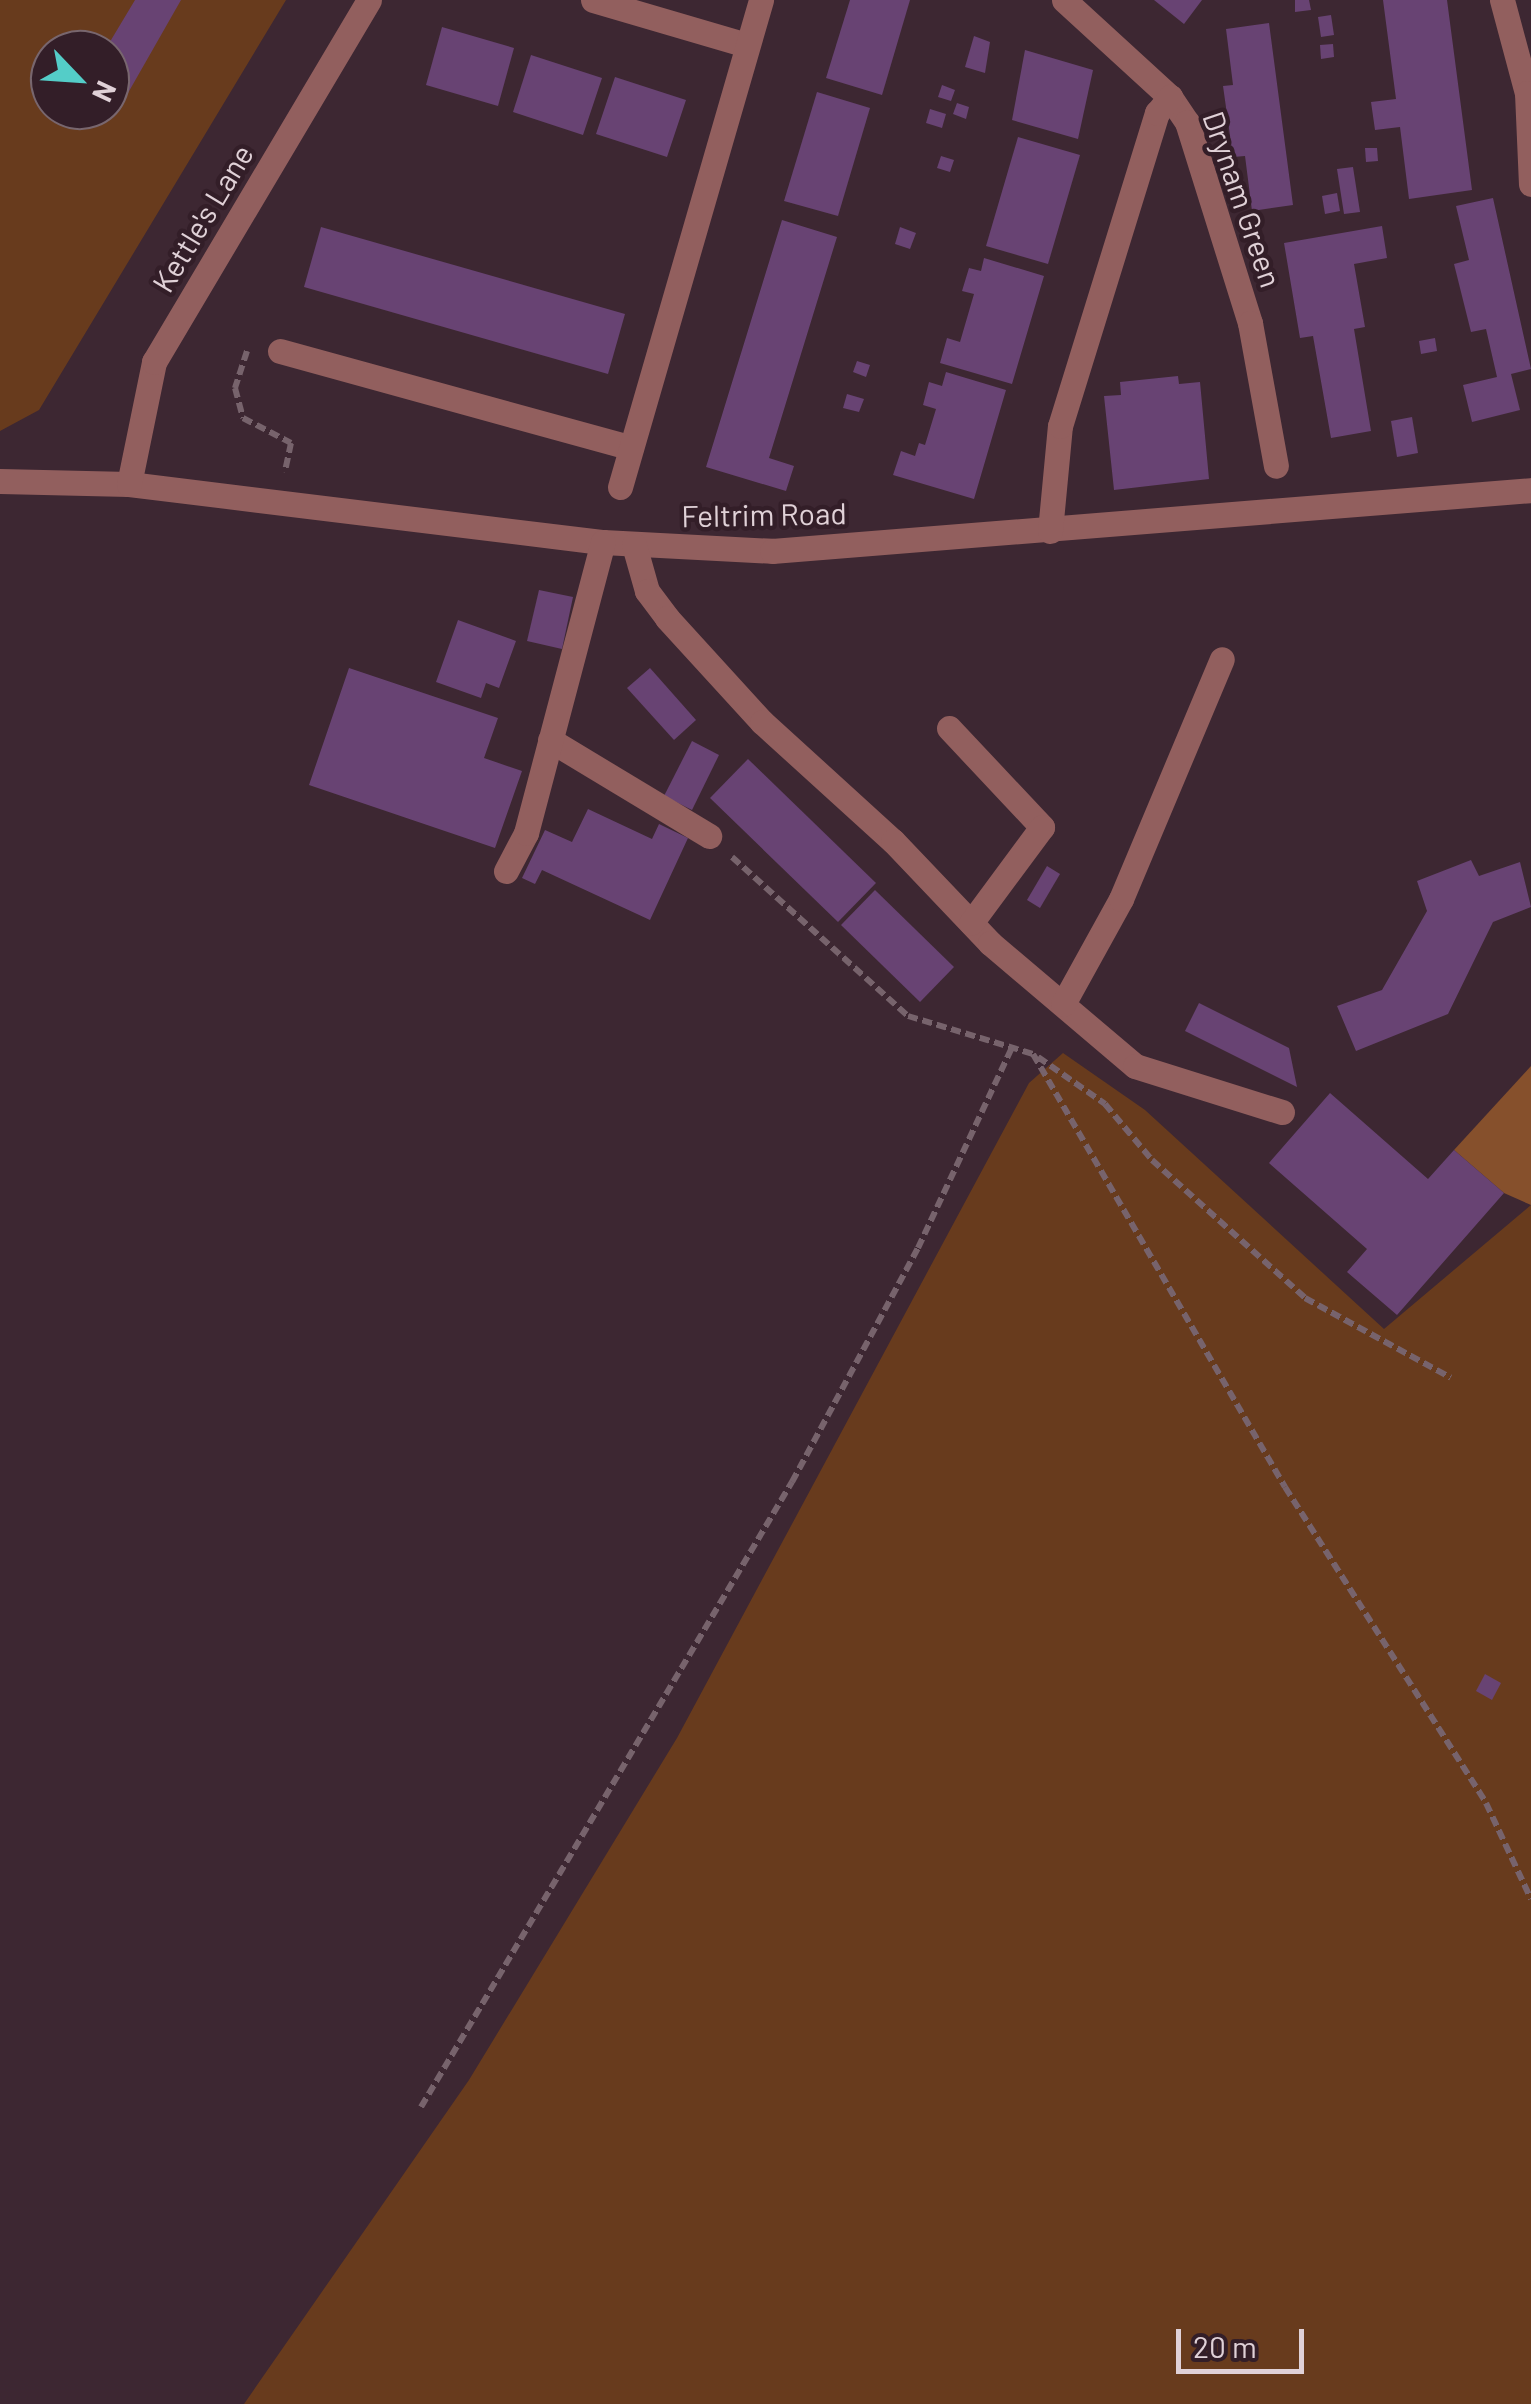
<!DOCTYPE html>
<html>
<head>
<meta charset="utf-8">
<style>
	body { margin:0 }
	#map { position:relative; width:1531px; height:2404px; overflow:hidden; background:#3d2732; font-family:Barlow,sans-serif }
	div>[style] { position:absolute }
	.green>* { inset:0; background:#683b1d }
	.forest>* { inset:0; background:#86502c }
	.building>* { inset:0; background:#684373 }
	.path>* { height:6px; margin-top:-3px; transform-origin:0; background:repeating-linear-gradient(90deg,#77636c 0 10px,transparent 0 15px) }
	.minor>* { height:25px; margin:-12.5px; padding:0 12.5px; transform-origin:12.5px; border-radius:12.5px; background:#925f5e }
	span { translate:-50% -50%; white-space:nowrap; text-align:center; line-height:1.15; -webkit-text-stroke:9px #331e28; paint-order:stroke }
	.street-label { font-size:30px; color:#e0d1d7 }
	.north { position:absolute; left:30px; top:30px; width:100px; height:100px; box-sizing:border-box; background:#331e28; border:2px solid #78666e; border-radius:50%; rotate:115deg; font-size:28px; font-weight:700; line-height:40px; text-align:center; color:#e0d1d7 }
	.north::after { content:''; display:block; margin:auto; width:35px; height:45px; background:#54cdc8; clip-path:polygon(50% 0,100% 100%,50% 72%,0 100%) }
	.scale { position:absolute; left:1176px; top:2329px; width:128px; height:45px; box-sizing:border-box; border:5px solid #e0d1d7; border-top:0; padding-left:12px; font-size:30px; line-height:35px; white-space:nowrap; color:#e0d1d7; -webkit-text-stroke:8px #331e28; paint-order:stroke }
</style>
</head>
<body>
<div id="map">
	<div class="green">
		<div style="clip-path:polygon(evenodd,0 0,286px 0,39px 410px,0 431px,0 0,50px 50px,110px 50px,110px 110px,50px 110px,50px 50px)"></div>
		<div style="clip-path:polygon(1063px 1053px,1145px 1110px,1384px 1329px,1531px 1205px,1531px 2404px,244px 2404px,469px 2080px,677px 1738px,1029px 1083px)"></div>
	</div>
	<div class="forest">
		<div style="clip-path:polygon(1531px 1066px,1531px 1205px,1504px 1193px,1454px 1150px)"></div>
	</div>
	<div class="building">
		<div style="clip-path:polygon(135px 0,181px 0,124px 100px,110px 93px,110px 50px,105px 50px)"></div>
		<div style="clip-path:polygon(850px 0,910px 0,882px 95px,826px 78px)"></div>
		<div style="clip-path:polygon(1154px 0,1202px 0,1184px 24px)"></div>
		<div style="clip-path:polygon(1295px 0,1309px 0,1311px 10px,1295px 12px)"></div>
		<div style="clip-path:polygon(1383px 0,1447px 0,1472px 190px,1409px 199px,1400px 127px,1375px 130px,1371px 102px,1396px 99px)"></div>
		<div style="clip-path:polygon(1331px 15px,1334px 35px,1321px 37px,1318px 17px)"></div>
		<div style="clip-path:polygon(1269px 23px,1293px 205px,1252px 211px,1245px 156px,1233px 157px,1223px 86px,1233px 85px,1226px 29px)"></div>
		<div style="clip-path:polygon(442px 27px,514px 48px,498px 106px,426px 85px)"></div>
		<div style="clip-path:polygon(974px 36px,990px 42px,985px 73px,965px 67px)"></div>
		<div style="clip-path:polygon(1333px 44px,1334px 57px,1321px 59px,1320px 45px)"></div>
		<div style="clip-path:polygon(1025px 50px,1093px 70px,1078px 139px,1012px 120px)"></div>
		<div style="clip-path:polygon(531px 55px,602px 78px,583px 135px,513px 112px)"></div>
		<div style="clip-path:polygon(615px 77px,686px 100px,667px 157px,596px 134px)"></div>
		<div style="clip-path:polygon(942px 85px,955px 90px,951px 101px,938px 97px)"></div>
		<div style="clip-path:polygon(817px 92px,870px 108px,838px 216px,784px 201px)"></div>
		<div style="clip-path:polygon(957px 103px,969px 107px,966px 119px,953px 114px)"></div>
		<div style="clip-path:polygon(930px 109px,946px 114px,942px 128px,926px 123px)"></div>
		<div style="clip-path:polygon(1018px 137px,1080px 155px,1048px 264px,986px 246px)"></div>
		<div style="clip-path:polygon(1365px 148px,1377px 148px,1378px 161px,1366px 162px)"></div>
		<div style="clip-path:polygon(941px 156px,954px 160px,950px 172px,937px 168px)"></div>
		<div style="clip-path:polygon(1353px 167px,1360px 212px,1344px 214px,1337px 169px)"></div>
		<div style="clip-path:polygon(1337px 193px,1340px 211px,1325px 214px,1322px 196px)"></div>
		<div style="clip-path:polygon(1493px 198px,1531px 369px,1511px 374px,1520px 410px,1472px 422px,1463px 385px,1497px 377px,1486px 329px,1471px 332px,1454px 264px,1469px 260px,1456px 206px)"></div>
		<div style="clip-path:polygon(782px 220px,837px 237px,769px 458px,794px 466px,786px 491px,706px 467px)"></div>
		<div style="clip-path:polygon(1382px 226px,1387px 258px,1354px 264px,1365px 327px,1354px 329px,1371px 431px,1331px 438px,1313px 336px,1300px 338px,1284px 243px)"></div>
		<div style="clip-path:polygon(321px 227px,625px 314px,608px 374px,304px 287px)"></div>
		<div style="clip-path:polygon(900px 227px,916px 233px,910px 249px,895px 244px)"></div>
		<div style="clip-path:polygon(984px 258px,1044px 276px,1012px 384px,940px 363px,947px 338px,960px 342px,974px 294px,962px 291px,969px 268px,981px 271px)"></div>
		<div style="clip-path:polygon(1435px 338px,1437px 351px,1421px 354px,1419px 341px)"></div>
		<div style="clip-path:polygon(857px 361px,870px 365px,866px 377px,853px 372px)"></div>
		<div style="clip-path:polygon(946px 372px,1006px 390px,974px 499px,893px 475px,901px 451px,915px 456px,919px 443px,925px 445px,936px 409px,923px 405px,929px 382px,942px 386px)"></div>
		<div style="clip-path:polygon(1178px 376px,1179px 384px,1200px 382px,1209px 479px,1114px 490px,1104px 396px,1121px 395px,1120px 382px)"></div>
		<div style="clip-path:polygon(847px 394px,864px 399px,859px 412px,843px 408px)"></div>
		<div style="clip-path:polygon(1412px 417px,1418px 453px,1397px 457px,1391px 421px)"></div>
		<div style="clip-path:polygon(539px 590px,573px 597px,562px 649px,527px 641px)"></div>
		<div style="clip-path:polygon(458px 620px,516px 641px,499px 688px,486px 683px,481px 698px,436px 682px)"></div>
		<div style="clip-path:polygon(349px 668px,498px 718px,484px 758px,522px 771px,495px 848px,309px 785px)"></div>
		<div style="clip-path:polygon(650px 668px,696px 720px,674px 740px,627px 688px)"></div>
		<div style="clip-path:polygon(692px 741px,719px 755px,692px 810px,664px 796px)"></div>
		<div style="clip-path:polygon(748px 759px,876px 883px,838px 922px,710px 798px)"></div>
		<div style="clip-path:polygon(588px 809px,652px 839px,659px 824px,688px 838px,650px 920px,542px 870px,535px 884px,522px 878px,545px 830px,572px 842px)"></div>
		<div style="clip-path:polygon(1471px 860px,1479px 876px,1520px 862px,1531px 907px,1493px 922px,1448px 1014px,1356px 1051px,1337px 1006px,1382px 990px,1427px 911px,1417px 881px)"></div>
		<div style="clip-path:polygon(1047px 866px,1060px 874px,1040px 908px,1027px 900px)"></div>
		<div style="clip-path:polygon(875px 890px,954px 967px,920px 1002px,841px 925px)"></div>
		<div style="clip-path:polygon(1199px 1003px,1289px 1048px,1297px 1087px,1185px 1031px)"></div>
		<div style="clip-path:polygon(1330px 1093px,1428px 1179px,1454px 1150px,1504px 1193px,1397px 1315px,1347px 1272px,1367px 1249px,1269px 1163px)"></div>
		<div style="clip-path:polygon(1485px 1674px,1501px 1683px,1492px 1700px,1476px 1691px)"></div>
	</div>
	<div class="path">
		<div style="left:247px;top:351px;width:39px;rotate:108deg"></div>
		<div style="left:235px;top:388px;width:31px;rotate:75deg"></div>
		<div style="left:243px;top:418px;width:54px;rotate:27.5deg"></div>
		<div style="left:291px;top:443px;width:30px;rotate:102deg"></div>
		<div style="left:732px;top:857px;width:237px;rotate:42.1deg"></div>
		<div style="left:908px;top:1016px;width:131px;rotate:16.9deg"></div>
		<div style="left:1033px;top:1054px;width:501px;rotate:59.8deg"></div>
		<div style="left:1285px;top:1487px;width:375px;rotate:57.5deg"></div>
		<div style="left:1486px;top:1803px;width:106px;rotate:64.9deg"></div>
		<div style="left:1038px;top:1057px;width:82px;rotate:35deg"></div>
		<div style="left:1105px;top:1104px;width:73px;rotate:50deg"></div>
		<div style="left:1152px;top:1160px;width:206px;rotate:42deg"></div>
		<div style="left:1305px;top:1298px;width:166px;rotate:28.7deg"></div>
		<div style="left:421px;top:2107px;width:727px;rotate:-59.31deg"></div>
		<div style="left:792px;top:1482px;width:266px;rotate:-61.7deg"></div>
		<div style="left:918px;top:1248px;width:224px;rotate:-64.9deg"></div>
	</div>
	<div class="minor">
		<div style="left:593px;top:0;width:160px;rotate:16.3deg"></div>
		<div style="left:1064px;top:0;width:144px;rotate:42.5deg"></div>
		<div style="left:1170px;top:97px;width:30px;rotate:56deg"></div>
		<div style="left:1187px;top:122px;width:211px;rotate:72.6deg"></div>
		<div style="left:1250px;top:323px;width:145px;rotate:79.7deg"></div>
		<div style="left:1502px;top:0;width:96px;rotate:75deg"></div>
		<div style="left:1527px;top:93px;width:91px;rotate:87.5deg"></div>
		<div style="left:280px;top:351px;width:364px;rotate:15.4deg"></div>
		<div style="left:0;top:481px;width:129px;rotate:1.3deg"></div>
		<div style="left:129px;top:484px;width:478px;rotate:7deg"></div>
		<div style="left:603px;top:542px;width:169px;rotate:3deg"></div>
		<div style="left:772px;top:551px;width:761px;rotate:-4.59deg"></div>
		<div style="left:129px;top:484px;width:125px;rotate:-78.4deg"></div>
		<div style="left:154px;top:362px;width:421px;rotate:-59.3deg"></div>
		<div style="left:620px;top:487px;width:507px;rotate:-73.85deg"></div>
		<div style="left:1050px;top:531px;width:105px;rotate:-84.6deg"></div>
		<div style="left:1060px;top:426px;width:328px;rotate:-72.8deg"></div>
		<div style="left:1157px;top:113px;width:21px;rotate:-51deg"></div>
		<div style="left:634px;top:545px;width:48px;rotate:74.2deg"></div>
		<div style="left:647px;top:591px;width:34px;rotate:53deg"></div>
		<div style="left:667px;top:618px;width:141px;rotate:47.6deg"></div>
		<div style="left:762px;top:722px;width:177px;rotate:42.3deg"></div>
		<div style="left:893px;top:841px;width:141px;rotate:46.4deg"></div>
		<div style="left:990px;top:943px;width:190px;rotate:40.3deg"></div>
		<div style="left:1135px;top:1066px;width:154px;rotate:17.4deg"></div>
		<div style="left:949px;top:728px;width:136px;rotate:46.8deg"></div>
		<div style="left:1042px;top:827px;width:119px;rotate:126.5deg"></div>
		<div style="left:550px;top:740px;width:186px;rotate:31.1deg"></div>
		<div style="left:506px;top:871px;width:43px;rotate:-62.2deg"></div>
		<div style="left:526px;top:833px;width:301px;rotate:-75.2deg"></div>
		<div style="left:1063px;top:1004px;width:120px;rotate:-61.1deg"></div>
		<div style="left:1121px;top:899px;width:260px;rotate:-67.2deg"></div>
	</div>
	<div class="street-label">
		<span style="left:1243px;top:199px;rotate:71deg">Drynam Green</span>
		<span style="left:202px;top:218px;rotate:-59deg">Kettle's Lane</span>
		<span style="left:764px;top:514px;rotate:-1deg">Feltrim Road</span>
	</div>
	<div class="north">N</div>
	<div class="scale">20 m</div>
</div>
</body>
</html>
